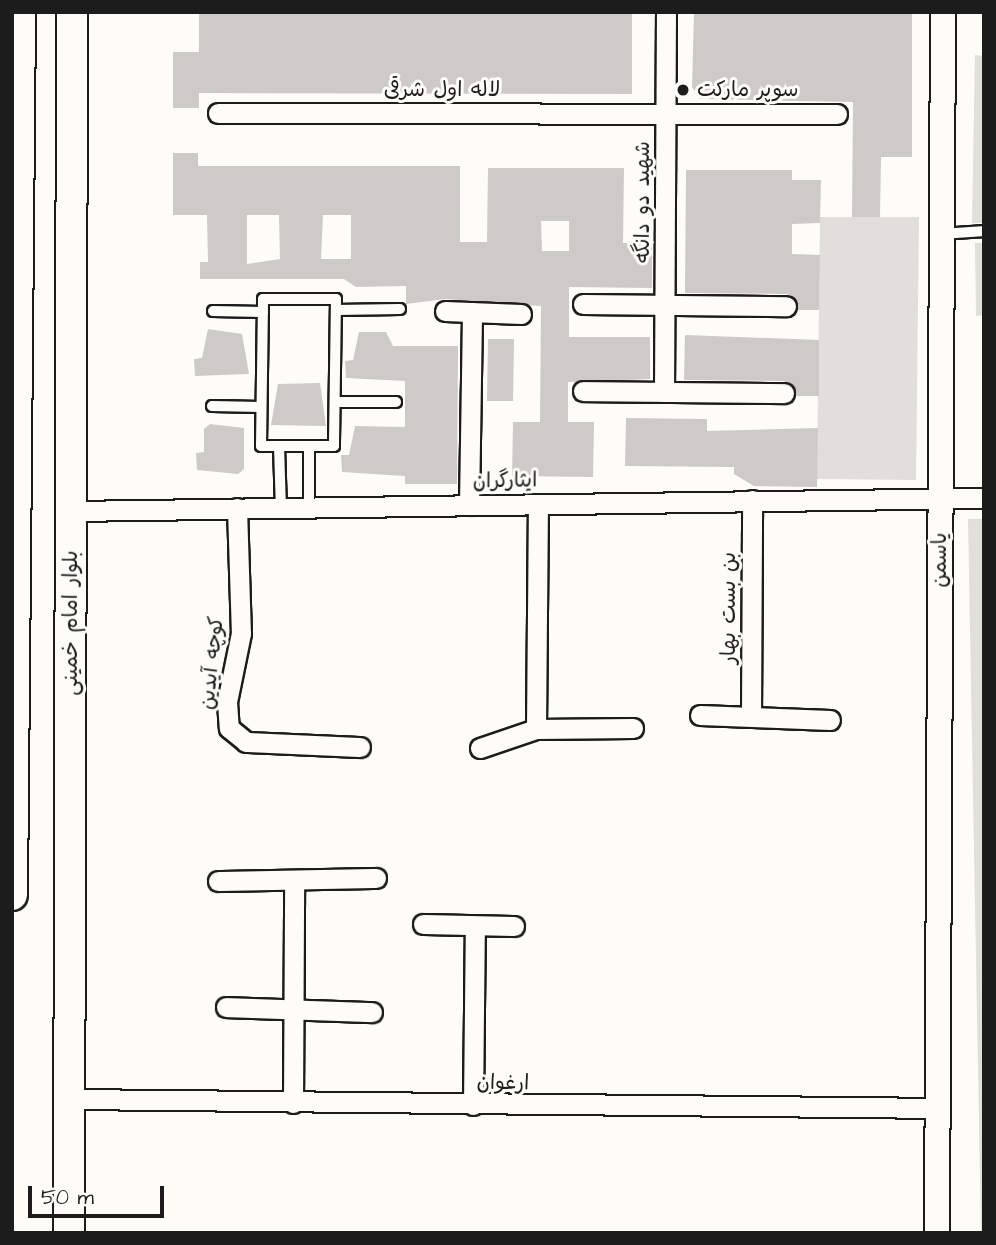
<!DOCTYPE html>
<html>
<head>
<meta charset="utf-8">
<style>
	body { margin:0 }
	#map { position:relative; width:996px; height:1245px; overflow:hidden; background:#fdfcf7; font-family:"Architects Daughter","Playpen Sans Arabic",sans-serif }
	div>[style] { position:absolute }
	.green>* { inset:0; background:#e0dfdb }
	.building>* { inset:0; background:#cccbc8 }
	.roads { filter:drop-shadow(2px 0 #1c1c1c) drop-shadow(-2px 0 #1c1c1c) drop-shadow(0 2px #1c1c1c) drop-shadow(0 -2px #1c1c1c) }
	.service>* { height:10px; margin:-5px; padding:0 5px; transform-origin:5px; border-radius:5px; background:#fdfcf7 }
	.minor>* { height:19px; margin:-9.5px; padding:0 9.5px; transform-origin:9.5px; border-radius:9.5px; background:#fdfcf7 }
	.tertiary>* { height:24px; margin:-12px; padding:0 12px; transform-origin:12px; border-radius:12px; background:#fdfcf7 }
	.primary>* { height:30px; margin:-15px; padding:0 15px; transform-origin:15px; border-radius:15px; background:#fdfcf7 }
	.dots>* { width:19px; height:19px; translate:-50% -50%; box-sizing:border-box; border:4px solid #fdfcf7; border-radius:50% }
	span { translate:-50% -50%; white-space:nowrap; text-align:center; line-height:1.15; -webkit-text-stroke:6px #fdfcf7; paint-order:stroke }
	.street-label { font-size:21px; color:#1c1c1c }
	.poi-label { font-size:21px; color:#1c1c1c }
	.left { translate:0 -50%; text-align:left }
	.frame { position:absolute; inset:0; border:14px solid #1c1c1c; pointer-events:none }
	.scale { position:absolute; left:28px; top:1186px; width:136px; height:32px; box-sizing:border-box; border:4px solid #1c1c1c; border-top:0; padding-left:9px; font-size:21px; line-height:24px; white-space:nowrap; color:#1c1c1c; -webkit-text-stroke:5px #fdfcf7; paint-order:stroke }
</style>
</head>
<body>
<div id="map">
	<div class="green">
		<div style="clip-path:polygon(975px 55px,984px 56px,984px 223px,972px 223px)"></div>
		<div style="clip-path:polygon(820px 217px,919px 217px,916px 480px,817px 479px)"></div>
		<div style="clip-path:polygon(975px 243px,984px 243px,984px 315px,976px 316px)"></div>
		<div style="clip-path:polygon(968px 519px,984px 519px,984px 1233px,981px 1233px)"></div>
	</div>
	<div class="building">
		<div style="clip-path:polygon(199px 12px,632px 12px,632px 94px,199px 93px,199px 108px,173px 108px,173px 52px,199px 52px)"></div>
		<div style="clip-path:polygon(694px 12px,912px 12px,912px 157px,881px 157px,880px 217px,852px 217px,853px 102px,700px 99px,692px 87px)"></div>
		<div style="clip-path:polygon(evenodd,173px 153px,198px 153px,198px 166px,460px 166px,460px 242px,487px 242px,488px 168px,624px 168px,623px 243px,652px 243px,652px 288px,569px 287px,569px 337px,650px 337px,650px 379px,568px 382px,568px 422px,594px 422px,593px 477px,512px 476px,513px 422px,540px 422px,541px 306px,445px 299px,406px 304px,406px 286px,356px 287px,344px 279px,200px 279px,200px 262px,208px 262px,207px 215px,173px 215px,173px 153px,247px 215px,279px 215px,280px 259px,247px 264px,247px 215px,173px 153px,323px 215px,351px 215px,351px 259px,321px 259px,323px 215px,173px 153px,541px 221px,569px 221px,569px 251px,542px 251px,541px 221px)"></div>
		<div style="clip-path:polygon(686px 170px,792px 170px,792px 180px,821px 180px,820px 223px,792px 224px,792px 254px,820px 255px,819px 310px,797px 310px,796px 299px,787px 294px,685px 293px)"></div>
		<div style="clip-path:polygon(208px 329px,242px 334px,249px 374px,195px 376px,194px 359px,202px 358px)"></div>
		<div style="clip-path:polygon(359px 332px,386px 332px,393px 346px,458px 346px,457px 484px,405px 484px,405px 476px,342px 472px,341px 455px,349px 455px,355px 426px,405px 427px,405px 381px,346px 378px,345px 361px,353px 360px)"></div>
		<div style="clip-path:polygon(685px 335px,819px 340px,819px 396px,796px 396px,784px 381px,684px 380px)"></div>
		<div style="clip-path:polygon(488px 339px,514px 339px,513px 401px,487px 401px)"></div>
		<div style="clip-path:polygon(320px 383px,326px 426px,271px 425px,278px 384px)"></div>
		<div style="clip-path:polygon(626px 418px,707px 419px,707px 431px,818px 428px,817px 487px,754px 486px,734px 474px,734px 467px,625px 466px)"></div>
		<div style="clip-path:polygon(210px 424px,244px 428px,244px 469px,238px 474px,197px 470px,196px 453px,204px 452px,204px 429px)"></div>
	</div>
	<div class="roads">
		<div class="service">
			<div style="left:942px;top:234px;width:42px;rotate:-4.1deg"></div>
			<div style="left:263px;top:299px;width:73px"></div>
			<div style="left:336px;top:299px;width:147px;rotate:90.8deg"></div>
			<div style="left:334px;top:446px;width:73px;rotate:180deg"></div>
			<div style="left:261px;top:446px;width:147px;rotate:-89.2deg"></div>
			<div style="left:336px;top:310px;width:64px;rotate:-0.9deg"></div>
			<div style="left:213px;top:311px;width:50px;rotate:1.1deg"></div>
			<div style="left:335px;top:402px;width:61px"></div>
			<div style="left:212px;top:406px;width:49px;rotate:1.2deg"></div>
			<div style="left:279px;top:446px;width:62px;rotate:88.2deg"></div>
			<div style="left:309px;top:446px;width:61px;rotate:90deg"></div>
		</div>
		<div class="minor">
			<div style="left:218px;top:113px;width:619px;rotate:0.09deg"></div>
			<div style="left:583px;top:304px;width:203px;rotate:0.6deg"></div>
			<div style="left:445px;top:311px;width:76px;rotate:2.3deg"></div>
			<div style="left:583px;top:391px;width:201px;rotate:0.6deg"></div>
			<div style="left:664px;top:392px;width:380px;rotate:-89.7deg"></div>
			<div style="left:469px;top:505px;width:193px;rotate:-89.1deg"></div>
			<div style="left:237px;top:508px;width:125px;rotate:88.2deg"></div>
			<div style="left:241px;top:633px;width:70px;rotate:101.5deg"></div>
			<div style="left:227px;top:702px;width:26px;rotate:86deg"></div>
			<div style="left:229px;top:728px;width:22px;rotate:39deg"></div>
			<div style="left:246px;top:742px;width:114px;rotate:2.5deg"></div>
			<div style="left:71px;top:511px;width:913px;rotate:-0.82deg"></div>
			<div style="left:700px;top:715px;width:130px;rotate:2.2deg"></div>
			<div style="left:751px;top:716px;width:216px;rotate:-89.7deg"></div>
			<div style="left:536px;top:729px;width:97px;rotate:-0.6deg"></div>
			<div style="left:480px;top:748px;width:59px;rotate:-18.7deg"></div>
			<div style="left:536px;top:729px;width:225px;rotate:-89.5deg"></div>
			<div style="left:218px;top:881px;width:158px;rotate:-1.1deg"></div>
			<div style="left:423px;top:924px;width:91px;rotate:1.3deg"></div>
			<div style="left:226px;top:1007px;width:146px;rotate:2deg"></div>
			<div style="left:70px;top:1099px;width:867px;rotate:0.59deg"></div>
			<div style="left:293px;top:1103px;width:223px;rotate:-89.7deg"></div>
			<div style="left:473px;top:1105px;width:179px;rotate:-89.4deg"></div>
		</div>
		<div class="tertiary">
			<div style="left:937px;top:1233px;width:1221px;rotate:-89.72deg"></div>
		</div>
		<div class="primary">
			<div style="left:12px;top:895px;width:883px;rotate:-89.48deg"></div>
			<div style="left:69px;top:1233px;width:1221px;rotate:-89.86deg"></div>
		</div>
	</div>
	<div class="dots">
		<div style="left:683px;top:90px;background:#1c1c1c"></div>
	</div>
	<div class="street-label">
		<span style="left:442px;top:90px">لاله اول شرقی</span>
		<span style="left:643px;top:202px;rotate:-90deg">شهید دو دانگه</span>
		<span style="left:505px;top:481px;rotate:-1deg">ایثارگران</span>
		<span style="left:940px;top:560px;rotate:-90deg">یاسمن</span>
		<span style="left:729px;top:608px;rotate:-90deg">بن بست بهار</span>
		<span style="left:71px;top:623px;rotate:-90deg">بلوار امام خمینی</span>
		<span style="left:212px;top:663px;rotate:-84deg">کوچه آیدین</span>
		<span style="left:503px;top:1083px;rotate:1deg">ارغوان</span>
	</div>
	<div class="poi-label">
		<span class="left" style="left:697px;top:90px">سوپر مارکت</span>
	</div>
	<div class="frame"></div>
	<div class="scale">50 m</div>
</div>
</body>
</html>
